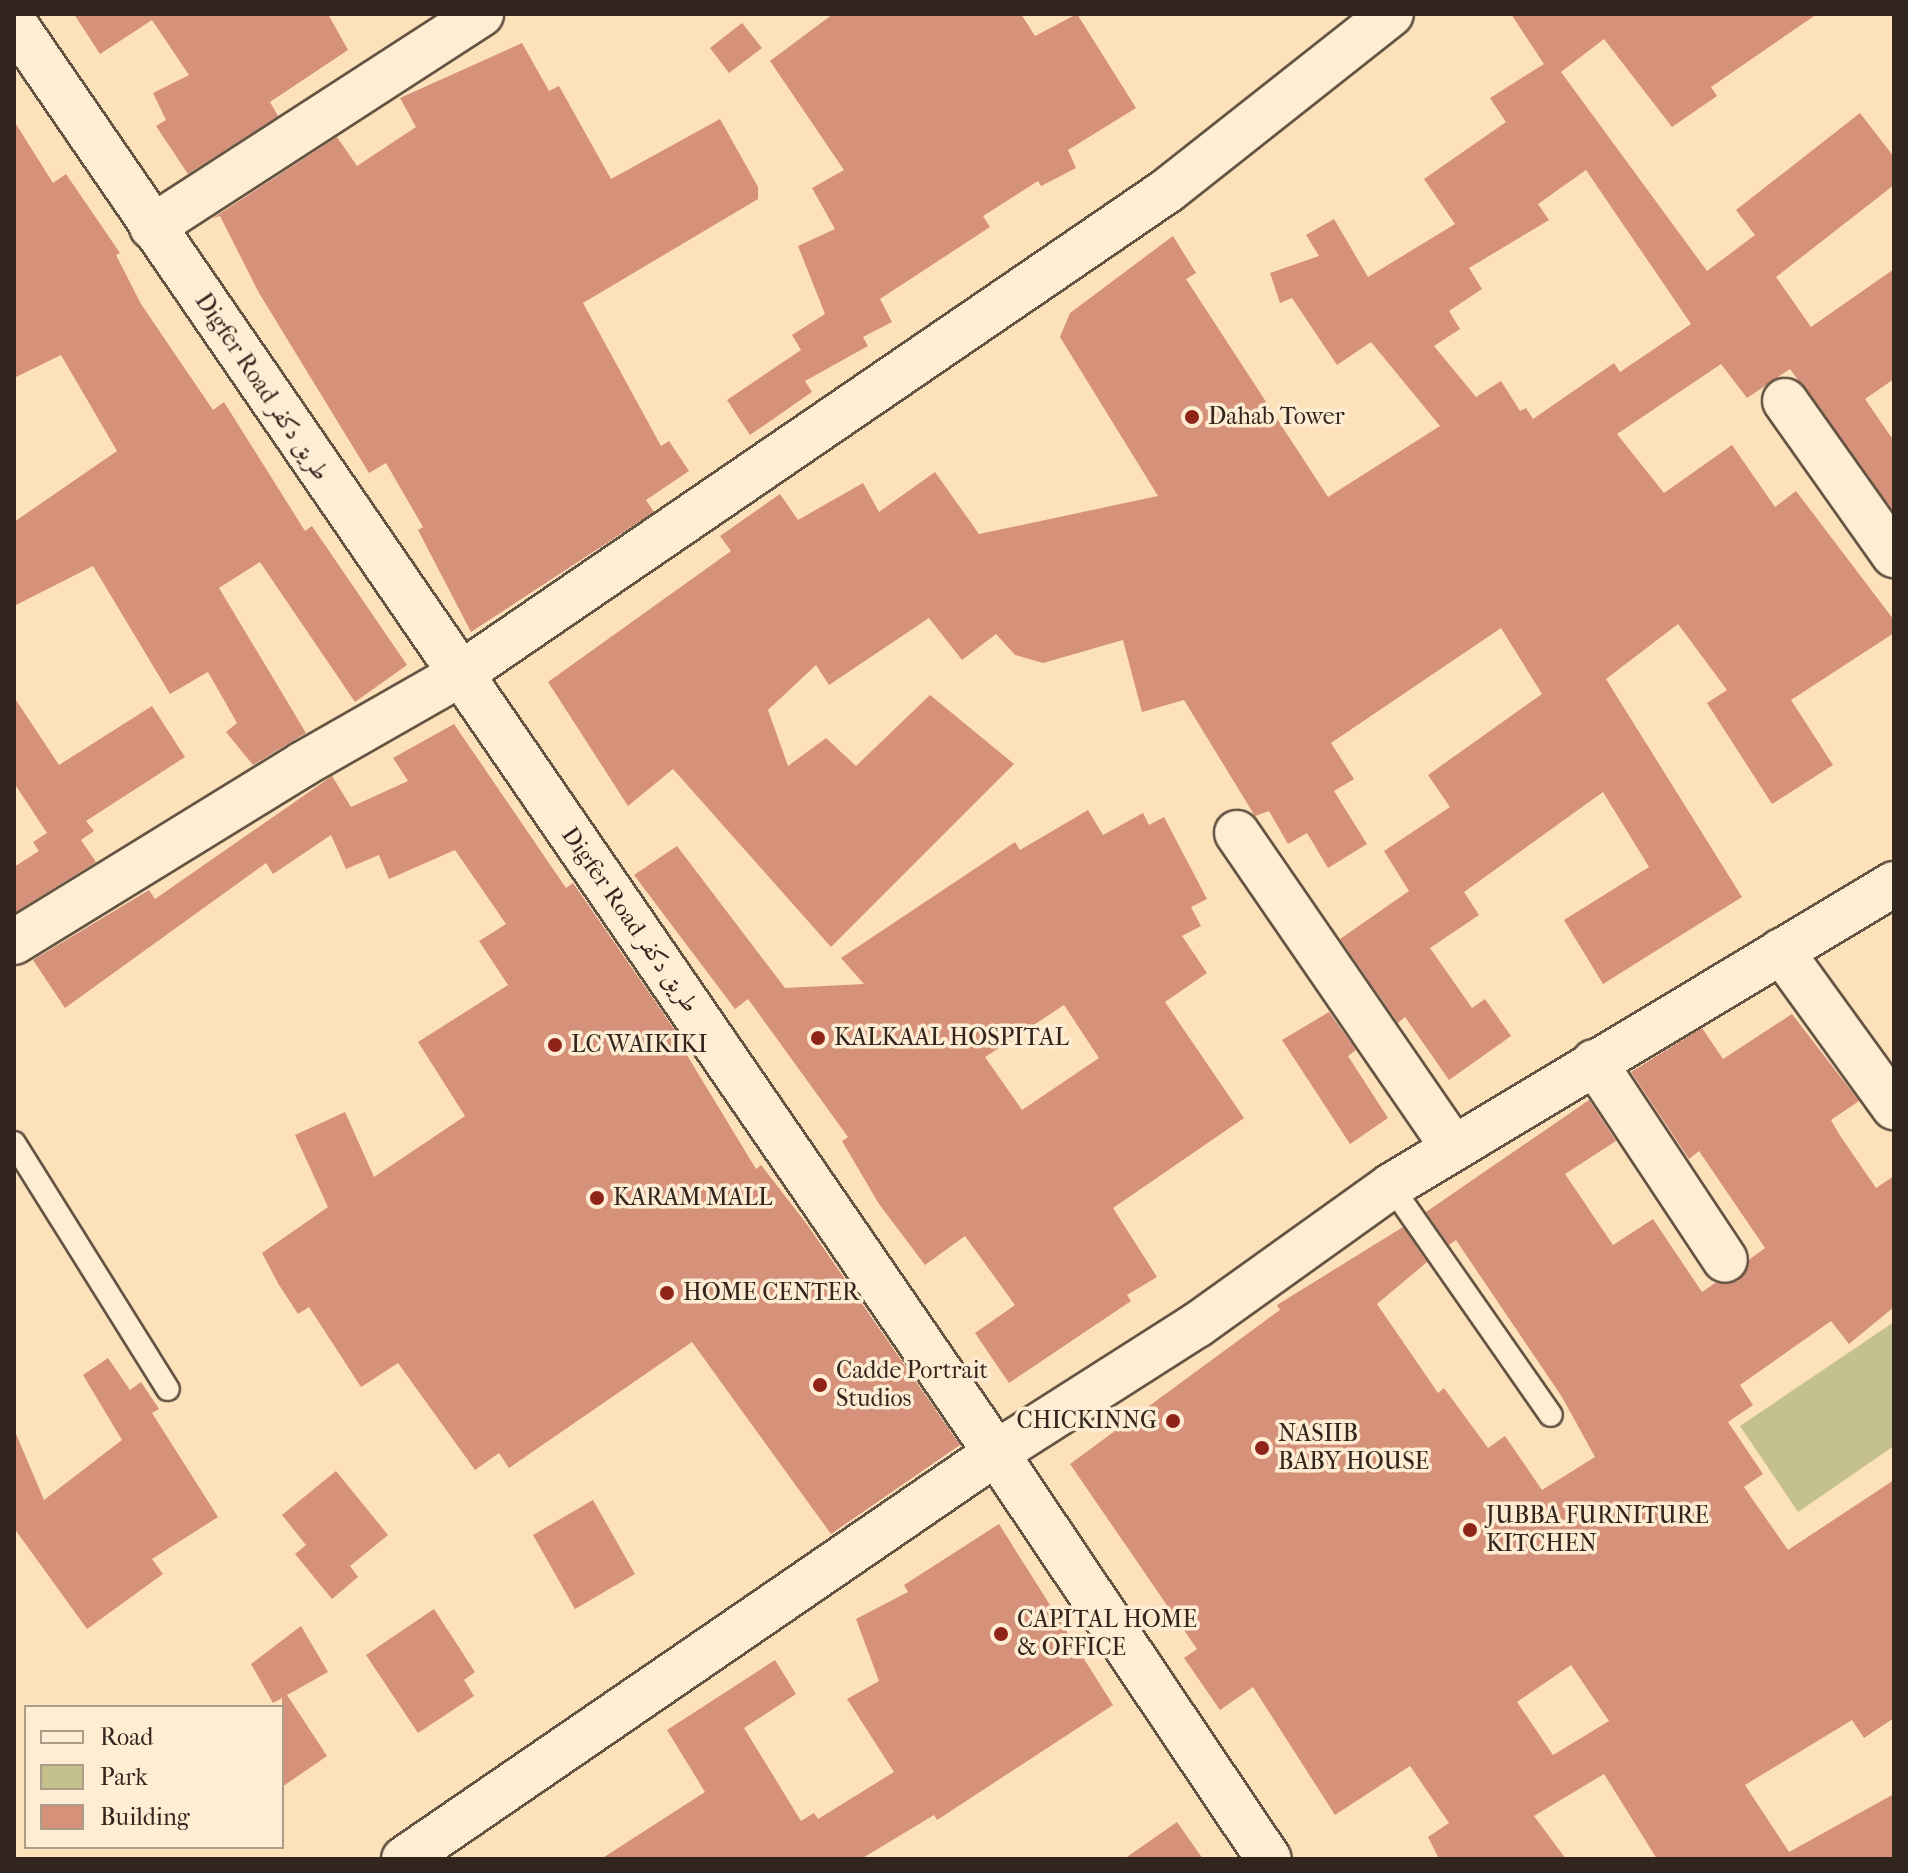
<!DOCTYPE html>
<html>
<head>
<meta charset="utf-8">
<style>
	body { margin:0 }
	#map { position:relative; width:1908px; height:1873px; overflow:hidden; background:#fde1bb; font-family:"IM FELL French Canon",Amiri,serif }
	div>[style] { position:absolute }
	.green>* { inset:0; background:#c5c18c }
	.building>* { inset:0; background:#d6917b }
	.roads { filter:drop-shadow(2px 0 #645444) drop-shadow(-2px 0 #645444) drop-shadow(0 2px #645444) drop-shadow(0 -2px #645444) }
	.service>* { height:22px; margin:-11px; padding:0 11px; transform-origin:11px; border-radius:11px; background:#feecd3 }
	.minor>* { height:44px; margin:-22px; padding:0 22px; transform-origin:22px; border-radius:22px; background:#feecd3 }
	.tertiary>* { height:44px; margin:-22px; padding:0 22px; transform-origin:22px; border-radius:22px; background:#feecd3 }
	.dots>* { width:22px; height:22px; translate:-50% -50%; box-sizing:border-box; border:4px solid #feecd3; border-radius:50% }
	span { translate:-50% -50%; white-space:nowrap; text-align:center; line-height:1.15; -webkit-text-stroke:7px #feecd3; paint-order:stroke }
	.street-label { font-size:24px; color:#31251d }
	.poi-label { font-size:24px; color:#31251d }
	.left { translate:0 -50%; text-align:left }
	.right { translate:-100% -50%; text-align:right }
	.frame { position:absolute; inset:0; border:16px solid #31251d; pointer-events:none }
	.legend { position:absolute; left:24px; top:1705px; width:260px; height:144px; box-sizing:border-box; background:#feecd3; border:2px solid #ac9c8a; margin:0; padding:10px 14px; list-style:none; font-size:24px; color:#31251d }
	.legend li { display:flex; align-items:center; gap:16px; height:40px }
	.legend b { width:40px; border:2px solid #ac9c8a }
</style>
</head>
<body>
<div id="map">
	<div class="green">
		<div style="clip-path:polygon(1894px 1322px,1894px 1446px,1798px 1512px,1740px 1426px)"></div>
	</div>
	<div class="building">
		<div style="clip-path:polygon(74px 14px,328px 14px,348px 50px,270px 102px,278px 116px,188px 174px,156px 126px,166px 120px,153px 93px,189px 75px,152px 20px,100px 54px)"></div>
		<div style="clip-path:polygon(833px 14px,1021px 14px,1035px 36px,1077px 14px,1136px 108px,1068px 150px,1076px 168px,1041px 186px,1038px 181px,983px 216px,990px 227px,880px 299px,892px 322px,863px 337px,868px 346px,805px 381px,812px 392px,750px 435px,727px 400px,801px 350px,792px 335px,825px 314px,798px 246px,835px 229px,812px 188px,844px 170px,770px 61px)"></div>
		<div style="clip-path:polygon(evenodd,1511px 14px,1817px 14px,1711px 87px,1717px 96px,1672px 127px,1604px 39px,1561px 72px,1707px 271px,1755px 235px,1736px 210px,1860px 113px,1894px 157px,1894px 185px,1776px 277px,1811px 327px,1894px 269px,1894px 379px,1865px 399px,1894px 441px,1894px 512px,1790px 369px,1747px 398px,1721px 364px,1617px 434px,1664px 493px,1732px 445px,1775px 507px,1796px 491px,1894px 620px,1894px 633px,1791px 700px,1833px 765px,1772px 804px,1707px 703px,1727px 690px,1678px 624px,1606px 679px,1742px 897px,1603px 984px,1564px 920px,1649px 867px,1603px 792px,1464px 892px,1479px 915px,1430px 948px,1472px 1008px,1485px 999px,1511px 1036px,1449px 1080px,1405px 1017px,1398px 1023px,1340px 939px,1409px 891px,1384px 851px,1450px 807px,1428px 775px,1542px 694px,1501px 628px,1331px 743px,1354px 779px,1334px 791px,1367px 844px,1328px 868px,1307px 833px,1288px 844px,1269px 811px,1255px 816px,1184px 700px,1142px 712px,1123px 640px,1043px 663px,1015px 655px,996px 634px,962px 660px,929px 618px,829px 685px,816px 665px,768px 710px,788px 766px,826px 738px,856px 766px,930px 695px,1014px 764px,831px 947px,673px 769px,628px 806px,548px 682px,731px 551px,720px 536px,780px 494px,798px 520px,863px 483px,879px 512px,935px 472px,979px 534px,1158px 496px,1060px 337px,1070px 313px,1173px 236px,1196px 273px,1186px 279px,1328px 497px,1440px 426px,1371px 342px,1337px 365px,1292px 298px,1280px 303px,1270px 273px,1319px 256px,1306px 235px,1334px 219px,1368px 277px,1455px 224px,1424px 179px,1506px 122px,1490px 98px,1544px 64px,1511px 14px,1586px 170px,1691px 324px,1620px 372px,1614px 363px,1533px 419px,1526px 408px,1520px 411px,1501px 381px,1476px 397px,1434px 346px,1460px 329px,1449px 311px,1482px 289px,1469px 268px,1549px 220px,1538px 204px,1586px 170px)"></div>
		<div style="clip-path:polygon(742px 23px,762px 48px,729px 73px,710px 48px)"></div>
		<div style="clip-path:polygon(522px 43px,549px 91px,559px 86px,611px 179px,720px 119px,758px 187px,758px 199px,583px 303px,661px 446px,669px 441px,689px 471px,646px 500px,654px 512px,471px 632px,418px 530px,423px 527px,386px 463px,369px 473px,259px 293px,220px 216px,213px 218px,337px 137px,357px 166px,416px 127px,400px 98px)"></div>
		<div style="clip-path:polygon(14px 121px,53px 183px,66px 174px,120px 253px,116px 255px,141px 304px,213px 410px,224px 402px,305px 531px,312px 526px,407px 665px,355px 702px,260px 562px,219px 588px,306px 733px,253px 765px,226px 732px,237px 723px,208px 672px,170px 694px,93px 566px,14px 606px,14px 522px,117px 451px,61px 355px,14px 378px)"></div>
		<div style="clip-path:polygon(14px 697px,59px 765px,152px 706px,185px 757px,86px 821px,94px 831px,81px 840px,96px 862px,14px 913px,14px 867px,39px 851px,33px 842px,47px 833px,14px 783px)"></div>
		<div style="clip-path:polygon(454px 724px,566px 888px,573px 883px,688px 1049px,685px 1052px,756px 1169px,761px 1165px,806px 1223px,960px 1445px,831px 1534px,692px 1342px,509px 1468px,499px 1453px,475px 1470px,398px 1363px,361px 1387px,309px 1307px,298px 1314px,279px 1285px,262px 1253px,328px 1207px,295px 1135px,345px 1112px,374px 1177px,465px 1116px,418px 1042px,508px 985px,479px 941px,506px 924px,455px 850px,389px 879px,379px 855px,346px 869px,331px 835px,273px 874px,266px 863px,65px 1008px,33px 960px,149px 890px,155px 899px,332px 776px,351px 807px,408px 781px,393px 758px)"></div>
		<div style="clip-path:polygon(evenodd,1088px 810px,1103px 835px,1143px 813px,1149px 825px,1164px 817px,1207px 899px,1191px 907px,1201px 926px,1182px 936px,1207px 973px,1165px 1002px,1244px 1118px,1113px 1208px,1157px 1277px,1127px 1295px,1131px 1301px,1009px 1383px,975px 1333px,1015px 1305px,965px 1236px,925px 1265px,879px 1204px,842px 1141px,848px 1137px,748px 999px,735px 1009px,634px 875px,677px 846px,785px 988px,864px 984px,841px 958px,1015px 842px,1020px 850px,1088px 810px,1064px 1005px,1099px 1058px,1022px 1110px,985px 1057px,1064px 1005px)"></div>
		<div style="clip-path:polygon(1329px 1012px,1356px 1050px,1348px 1056px,1388px 1118px,1350px 1144px,1282px 1040px)"></div>
		<div style="clip-path:polygon(evenodd,1792px 1014px,1859px 1101px,1831px 1120px,1839px 1134px,1876px 1188px,1894px 1176px,1894px 1307px,1849px 1344px,1831px 1321px,1770px 1364px,1740px 1385px,1753px 1405px,1728px 1422px,1763px 1474px,1744px 1487px,1788px 1550px,1894px 1480px,1894px 1718px,1864px 1738px,1852px 1720px,1745px 1785px,1789px 1852px,1894px 1794px,1894px 1859px,1657px 1859px,1604px 1774px,1534px 1816px,1566px 1859px,1439px 1859px,1428px 1837px,1449px 1823px,1410px 1766px,1335px 1815px,1253px 1687px,1220px 1710px,1184px 1658px,1197px 1649px,1070px 1464px,1280px 1310px,1277px 1305px,1403px 1227px,1427px 1262px,1377px 1304px,1438px 1393px,1444px 1388px,1488px 1448px,1505px 1436px,1542px 1490px,1595px 1457px,1562px 1397px,1456px 1240px,1449px 1245px,1426px 1212px,1589px 1100px,1616px 1141px,1565px 1174px,1613px 1245px,1653px 1219px,1702px 1292px,1715px 1283px,1738px 1281px,1750px 1259px,1765px 1248px,1699px 1151px,1689px 1159px,1631px 1072px,1702px 1028px,1723px 1059px,1792px 1014px,1571px 1665px,1609px 1721px,1553px 1755px,1517px 1702px,1571px 1665px)"></div>
		<div style="clip-path:polygon(108px 1358px,130px 1390px,141px 1382px,159px 1409px,152px 1413px,218px 1517px,152px 1559px,163px 1574px,87px 1629px,14px 1528px,14px 1429px,44px 1500px,122px 1440px,83px 1375px)"></div>
		<div style="clip-path:polygon(336px 1471px,388px 1535px,350px 1566px,358px 1577px,332px 1599px,295px 1554px,306px 1545px,282px 1515px)"></div>
		<div style="clip-path:polygon(593px 1500px,635px 1574px,575px 1609px,533px 1535px)"></div>
		<div style="clip-path:polygon(999px 1524px,1113px 1705px,937px 1820px,934px 1815px,861px 1859px,601px 1859px,705px 1792px,667px 1730px,775px 1660px,796px 1694px,744px 1728px,801px 1821px,814px 1813px,818px 1819px,894px 1772px,847px 1699px,879px 1681px,856px 1619px,908px 1592px,904px 1585px)"></div>
		<div style="clip-path:polygon(434px 1609px,475px 1672px,464px 1680px,474px 1696px,418px 1733px,366px 1655px)"></div>
		<div style="clip-path:polygon(301px 1626px,328px 1672px,287px 1695px,327px 1756px,282px 1787px,282px 1698px,273px 1703px,251px 1664px)"></div>
		<div style="clip-path:polygon(1177px 1822px,1203px 1859px,1124px 1859px)"></div>
	</div>
	<div class="roads">
		<div class="service">
			<div style="left:14px;top:1143px;width:290px;rotate:58deg"></div>
			<div style="left:1391px;top:1186px;width:279px;rotate:55.1deg"></div>
		</div>
		<div class="minor">
			<div style="left:152px;top:227px;width:392px;rotate:-32.9deg"></div>
			<div style="left:1785px;top:401px;width:189px;rotate:54.7deg"></div>
			<div style="left:1237px;top:833px;width:380px;rotate:55.5deg"></div>
			<div style="left:14px;top:942px;width:339px;rotate:-31.6deg"></div>
			<div style="left:303px;top:764px;width:180px;rotate:-29.7deg"></div>
			<div style="left:459px;top:675px;width:859px;rotate:-34.37deg"></div>
			<div style="left:1168px;top:190px;width:284px;rotate:-38.3deg"></div>
			<div style="left:1781px;top:951px;width:193px;rotate:54.1deg"></div>
			<div style="left:1594px;top:1062px;width:237px;rotate:56.5deg"></div>
			<div style="left:404px;top:1859px;width:718px;rotate:-34.44deg"></div>
			<div style="left:996px;top:1453px;width:238px;rotate:-32.5deg"></div>
			<div style="left:1197px;top:1325px;width:239px;rotate:-35.6deg"></div>
			<div style="left:1391px;top:1186px;width:587px;rotate:-30.98deg"></div>
		</div>
		<div class="tertiary">
			<div style="left:14px;top:23px;width:1735px;rotate:55.52deg"></div>
			<div style="left:996px;top:1453px;width:489px;rotate:56.1deg"></div>
		</div>
	</div>
	<div class="dots">
		<div style="left:1192px;top:417px;background:#8f2418"></div>
		<div style="left:818px;top:1038px;background:#8f2418"></div>
		<div style="left:555px;top:1045px;background:#8f2418"></div>
		<div style="left:597px;top:1198px;background:#8f2418"></div>
		<div style="left:667px;top:1293px;background:#8f2418"></div>
		<div style="left:820px;top:1385px;background:#8f2418"></div>
		<div style="left:1173px;top:1421px;background:#8f2418"></div>
		<div style="left:1262px;top:1448px;background:#8f2418"></div>
		<div style="left:1470px;top:1530px;background:#8f2418"></div>
		<div style="left:1001px;top:1634px;background:#8f2418"></div>
	</div>
	<div class="street-label">
		<span style="left:262px;top:387px;rotate:56deg">Digfer Road طريق دكفر</span>
		<span style="left:630px;top:920px;rotate:55deg">Digfer Road طريق دكفر</span>
	</div>
	<div class="poi-label">
		<span class="left" style="left:1208px;top:417px">Dahab Tower</span>
		<span class="left" style="left:834px;top:1038px">KALKAAL HOSPITAL</span>
		<span class="left" style="left:571px;top:1045px">LC WAIKIKI</span>
		<span class="left" style="left:613px;top:1198px">KARAM MALL</span>
		<span class="left" style="left:683px;top:1293px">HOME CENTER</span>
		<span class="left" style="left:836px;top:1385px">Cadde Portrait<br>Studios</span>
		<span class="right" style="left:1157px;top:1421px">CHICKINNG</span>
		<span class="left" style="left:1278px;top:1448px">NASIIB<br>BABY HOUSE</span>
		<span class="left" style="left:1486px;top:1530px">JUBBA FURNITURE<br>KITCHEN</span>
		<span class="left" style="left:1017px;top:1634px">CAPITAL HOME<br>&amp; OFFICE</span>
	</div>
	<div class="frame"></div>
	<ul class="legend">
	<li><b style="height:10px;background:#feecd3"></b>Road</li>
	<li><b style="height:22px;background:#c5c18c"></b>Park</li>
	<li><b style="height:22px;background:#d6917b"></b>Building</li>
	</ul>
</div>
</body>
</html>
